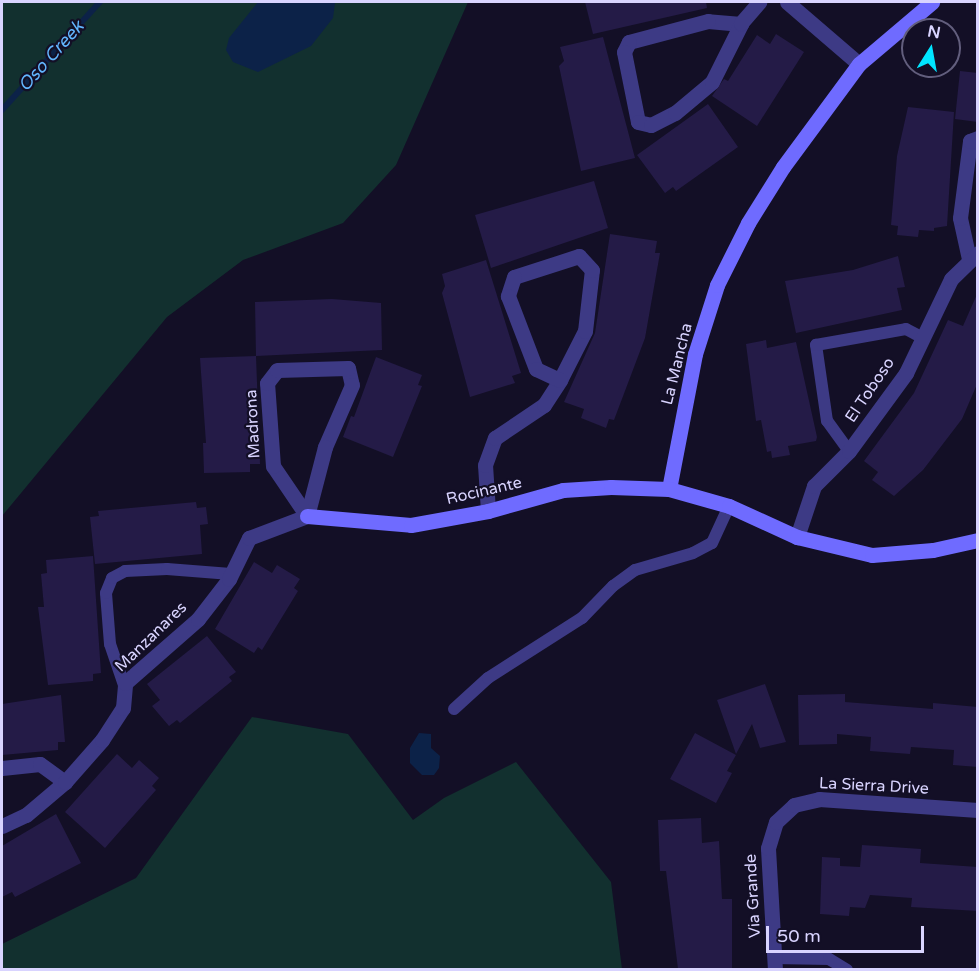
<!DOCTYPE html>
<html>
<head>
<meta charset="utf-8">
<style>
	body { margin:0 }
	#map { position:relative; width:979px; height:971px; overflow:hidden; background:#130f26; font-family:"Varela Round",sans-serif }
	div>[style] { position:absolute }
	.green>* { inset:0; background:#12302f }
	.water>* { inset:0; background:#0c2248 }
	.stream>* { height:6px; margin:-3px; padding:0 3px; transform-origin:3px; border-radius:3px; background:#0c2248 }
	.building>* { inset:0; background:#241b47 }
	.lane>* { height:12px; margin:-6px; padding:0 6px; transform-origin:6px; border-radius:6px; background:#3d3a85 }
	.street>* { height:15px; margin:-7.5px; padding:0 7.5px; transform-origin:7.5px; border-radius:7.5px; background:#3d3a85 }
	.secondary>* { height:15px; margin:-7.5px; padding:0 7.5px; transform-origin:7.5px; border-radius:7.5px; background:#6f6bff }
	span { translate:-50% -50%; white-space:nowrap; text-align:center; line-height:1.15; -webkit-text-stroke:4.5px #130f26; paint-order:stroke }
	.street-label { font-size:16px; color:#d9d4ff }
	.water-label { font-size:18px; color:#62b6ff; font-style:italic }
	.frame { position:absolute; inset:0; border:3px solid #d9d4ff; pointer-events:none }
	.north { position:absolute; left:901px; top:18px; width:60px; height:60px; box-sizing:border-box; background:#130f26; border:2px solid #625e7d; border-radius:50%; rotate:11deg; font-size:16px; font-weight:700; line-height:24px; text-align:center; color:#d9d4ff }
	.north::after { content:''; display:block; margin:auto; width:21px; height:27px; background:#00e5ff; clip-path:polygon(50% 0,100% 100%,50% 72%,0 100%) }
	.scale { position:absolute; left:766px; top:926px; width:158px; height:27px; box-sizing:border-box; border:3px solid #d9d4ff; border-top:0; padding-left:8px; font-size:18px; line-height:21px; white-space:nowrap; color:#d9d4ff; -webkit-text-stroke:4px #130f26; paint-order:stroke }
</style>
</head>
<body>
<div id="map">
	<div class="green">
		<div style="clip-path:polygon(2px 2px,468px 2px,396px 165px,343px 223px,243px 260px,167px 317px,2px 516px)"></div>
		<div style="clip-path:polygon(252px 717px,348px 734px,413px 820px,444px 798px,516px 762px,611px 882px,622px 969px,2px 969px,2px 944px,136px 878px)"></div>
	</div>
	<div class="water">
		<div style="clip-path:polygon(258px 2px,335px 2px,335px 3px,333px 18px,311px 46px,258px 72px,233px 62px,226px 50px,229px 38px)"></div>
		<div style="clip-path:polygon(419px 733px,431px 734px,431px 748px,440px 756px,439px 768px,434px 775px,422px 775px,410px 763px,410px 748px)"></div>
	</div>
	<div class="stream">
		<div style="left:2px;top:110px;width:146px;rotate:-47.8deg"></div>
	</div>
	<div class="building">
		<div style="clip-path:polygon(585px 2px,706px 2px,707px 8px,593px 34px)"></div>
		<div style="clip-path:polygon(776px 34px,804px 52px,757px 126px,712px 96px,724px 79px,728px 81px,757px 35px,770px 44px)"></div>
		<div style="clip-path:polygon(603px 37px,635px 158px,581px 171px,559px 66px,564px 61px,560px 47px)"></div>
		<div style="clip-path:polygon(960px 71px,978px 73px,978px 122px,955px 119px)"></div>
		<div style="clip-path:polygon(708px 104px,738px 147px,676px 191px,673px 187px,665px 193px,637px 155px)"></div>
		<div style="clip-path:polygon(908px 107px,954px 112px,947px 226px,934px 228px,934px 231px,919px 230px,918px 237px,897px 235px,898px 226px,891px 225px,897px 156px)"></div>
		<div style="clip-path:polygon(594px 181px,608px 228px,491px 268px,475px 215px)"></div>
		<div style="clip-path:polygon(610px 234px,657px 241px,655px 253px,660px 253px,645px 338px,614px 420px,609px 419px,606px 428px,581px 418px,584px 409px,564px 402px,595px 333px)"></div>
		<div style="clip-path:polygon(898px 256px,905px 287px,897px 288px,902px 310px,796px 333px,785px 281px,853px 270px)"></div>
		<div style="clip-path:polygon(486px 260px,521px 373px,512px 376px,515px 383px,470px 397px,442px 293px,445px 286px,442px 274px)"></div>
		<div style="clip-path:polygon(978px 292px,978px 382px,962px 419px,923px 470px,894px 496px,872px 480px,878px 472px,864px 461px,914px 393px,948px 320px,963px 326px)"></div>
		<div style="clip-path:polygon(332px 299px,381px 303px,382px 350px,256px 356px,255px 302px)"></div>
		<div style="clip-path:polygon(766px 340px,767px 348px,796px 342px,817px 437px,816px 441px,788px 446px,790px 455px,772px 458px,771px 451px,767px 452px,761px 420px,756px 421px,746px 344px)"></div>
		<div style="clip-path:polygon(256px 356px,260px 464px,250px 464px,250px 472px,204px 473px,203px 443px,206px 443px,200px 358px)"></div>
		<div style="clip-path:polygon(376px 357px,422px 375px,418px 385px,422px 386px,393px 457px,343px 437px,351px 416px,354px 417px)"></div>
		<div style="clip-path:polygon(196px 502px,197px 508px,206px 507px,208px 524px,200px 525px,202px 554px,95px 564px,90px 517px,99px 516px,98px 511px)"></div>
		<div style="clip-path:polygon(93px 556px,101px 673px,93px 674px,93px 681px,48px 685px,38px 607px,44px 607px,41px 574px,47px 573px,46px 560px)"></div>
		<div style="clip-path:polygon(254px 562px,272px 573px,277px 565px,300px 579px,294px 588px,298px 591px,262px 650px,258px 647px,254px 653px,215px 629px)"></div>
		<div style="clip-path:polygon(207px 636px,236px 672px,229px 677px,232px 681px,180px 723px,177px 720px,169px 726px,152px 706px,160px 700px,147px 684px)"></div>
		<div style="clip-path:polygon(765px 684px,786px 742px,760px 748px,752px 724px,736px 754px,717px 700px)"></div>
		<div style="clip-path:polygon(845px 694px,845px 702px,933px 709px,933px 703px,978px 707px,978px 767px,953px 765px,954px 750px,911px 747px,910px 754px,870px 751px,871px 737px,837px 734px,837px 744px,799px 745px,798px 695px)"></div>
		<div style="clip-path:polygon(61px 695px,65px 742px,58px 742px,58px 750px,2px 755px,2px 704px)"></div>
		<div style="clip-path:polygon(695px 733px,736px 755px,727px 771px,732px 773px,716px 803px,670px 779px)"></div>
		<div style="clip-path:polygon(117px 754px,132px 768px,139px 760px,159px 778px,152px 786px,156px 790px,105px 848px,65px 812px)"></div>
		<div style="clip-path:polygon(56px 814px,81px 863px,15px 897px,12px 892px,2px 897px,2px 846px)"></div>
		<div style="clip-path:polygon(701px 818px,702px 843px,719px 841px,722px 899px,732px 899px,732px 969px,678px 969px,666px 871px,660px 871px,658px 820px)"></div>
		<div style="clip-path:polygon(862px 845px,921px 849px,920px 863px,978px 867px,978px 911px,911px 907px,912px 898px,870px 895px,865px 908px,850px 907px,849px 916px,820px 914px,822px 857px,840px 858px,840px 866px,860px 867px)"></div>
	</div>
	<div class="lane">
		<div style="left:849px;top:451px;width:37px;rotate:-126deg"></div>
		<div style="left:827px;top:421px;width:77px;rotate:-98.2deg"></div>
		<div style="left:816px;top:345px;width:91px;rotate:-10.1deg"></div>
		<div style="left:906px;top:329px;width:19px;rotate:28deg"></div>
		<div style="left:125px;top:688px;width:46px;rotate:-108.8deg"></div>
		<div style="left:110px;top:644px;width:51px;rotate:-94.5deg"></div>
		<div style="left:106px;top:593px;width:16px;rotate:-68deg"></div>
		<div style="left:112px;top:578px;width:15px;rotate:-28deg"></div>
		<div style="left:125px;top:571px;width:42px;rotate:-2.7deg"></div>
		<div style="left:167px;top:569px;width:64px;rotate:4.5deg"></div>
		<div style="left:454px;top:709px;width:46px;rotate:-42.4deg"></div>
		<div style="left:488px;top:678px;width:112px;rotate:-32.6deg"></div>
		<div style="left:582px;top:618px;width:45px;rotate:-45.9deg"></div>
		<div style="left:613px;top:586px;width:27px;rotate:-36deg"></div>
		<div style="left:635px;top:570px;width:60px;rotate:-16.3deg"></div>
		<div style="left:693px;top:553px;width:21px;rotate:-28deg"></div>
		<div style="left:712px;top:543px;width:41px;rotate:-65.3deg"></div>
		<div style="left:774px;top:958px;width:55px;rotate:1deg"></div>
		<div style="left:829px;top:959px;width:21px;rotate:31deg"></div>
	</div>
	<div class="street">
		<div style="left:787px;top:2px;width:95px;rotate:40.7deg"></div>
		<div style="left:741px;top:24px;width:33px;rotate:-175deg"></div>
		<div style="left:708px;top:21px;width:82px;rotate:165.1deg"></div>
		<div style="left:629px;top:42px;width:11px;rotate:117deg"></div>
		<div style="left:624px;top:52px;width:71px;rotate:78.7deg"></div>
		<div style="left:638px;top:122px;width:13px;rotate:13deg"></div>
		<div style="left:651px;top:125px;width:27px;rotate:-27deg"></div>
		<div style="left:675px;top:113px;width:48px;rotate:-40deg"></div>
		<div style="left:712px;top:82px;width:65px;rotate:-63.4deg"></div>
		<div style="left:741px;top:24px;width:1px;rotate:-90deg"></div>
		<div style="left:741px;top:23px;width:28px;rotate:-49deg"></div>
		<div style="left:969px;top:259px;width:42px;rotate:-102.4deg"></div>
		<div style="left:960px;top:218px;width:78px;rotate:-82.6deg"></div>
		<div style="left:970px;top:141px;width:9px;rotate:-21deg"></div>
		<div style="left:348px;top:368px;width:17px;rotate:77deg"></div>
		<div style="left:352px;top:385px;width:68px;rotate:113.5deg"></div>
		<div style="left:325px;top:447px;width:71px;rotate:104.6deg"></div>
		<div style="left:307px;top:516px;width:60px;rotate:-124.2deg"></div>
		<div style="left:273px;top:466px;width:83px;rotate:-94.1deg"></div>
		<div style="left:267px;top:383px;width:16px;rotate:-52deg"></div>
		<div style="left:277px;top:370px;width:71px;rotate:-1.6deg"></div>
		<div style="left:488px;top:511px;width:46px;rotate:-93.7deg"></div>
		<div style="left:485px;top:465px;width:29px;rotate:-70deg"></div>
		<div style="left:495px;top:438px;width:59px;rotate:-34deg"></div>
		<div style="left:544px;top:405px;width:30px;rotate:-57deg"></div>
		<div style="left:560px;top:380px;width:55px;rotate:-63deg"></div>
		<div style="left:585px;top:331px;width:61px;rotate:-83.5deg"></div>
		<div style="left:592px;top:270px;width:19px;rotate:-133deg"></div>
		<div style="left:579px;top:256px;width:68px;rotate:162.1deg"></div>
		<div style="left:514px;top:277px;width:20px;rotate:108deg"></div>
		<div style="left:508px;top:296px;width:78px;rotate:69deg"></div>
		<div style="left:536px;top:369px;width:26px;rotate:25deg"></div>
		<div style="left:797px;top:537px;width:54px;rotate:-71.6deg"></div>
		<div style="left:814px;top:486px;width:49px;rotate:-45deg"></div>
		<div style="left:849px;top:451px;width:97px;rotate:-53.8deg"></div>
		<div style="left:906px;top:373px;width:104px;rotate:-64.4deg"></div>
		<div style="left:951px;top:279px;width:37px;rotate:-44deg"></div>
		<div style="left:2px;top:768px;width:38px;rotate:-6deg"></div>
		<div style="left:40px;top:764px;width:31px;rotate:36deg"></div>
		<div style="left:2px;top:826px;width:26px;rotate:-25deg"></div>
		<div style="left:26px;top:815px;width:51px;rotate:-40.2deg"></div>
		<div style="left:65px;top:782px;width:56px;rotate:-48.6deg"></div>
		<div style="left:102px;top:740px;width:38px;rotate:-57deg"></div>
		<div style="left:123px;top:708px;width:25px;rotate:-85deg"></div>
		<div style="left:125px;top:683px;width:97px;rotate:-41.2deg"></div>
		<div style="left:198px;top:619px;width:51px;rotate:-52.2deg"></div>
		<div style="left:229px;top:579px;width:46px;rotate:-64deg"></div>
		<div style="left:249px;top:538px;width:62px;rotate:-20.8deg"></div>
		<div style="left:775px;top:970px;width:122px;rotate:-93.3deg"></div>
		<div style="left:768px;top:848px;width:27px;rotate:-73deg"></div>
		<div style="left:776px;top:822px;width:25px;rotate:-43deg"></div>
		<div style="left:794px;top:805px;width:26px;rotate:-13deg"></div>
		<div style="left:819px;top:799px;width:159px;rotate:4deg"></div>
	</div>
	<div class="secondary">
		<div style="left:669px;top:489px;width:137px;rotate:-79.1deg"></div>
		<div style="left:695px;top:354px;width:72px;rotate:-72.3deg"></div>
		<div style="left:717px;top:285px;width:69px;rotate:-63.4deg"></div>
		<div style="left:748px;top:223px;width:66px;rotate:-58deg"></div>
		<div style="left:783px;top:167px;width:128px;rotate:-53.6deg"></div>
		<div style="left:859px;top:64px;width:96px;rotate:-40.3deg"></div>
		<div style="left:307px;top:516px;width:104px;rotate:4.9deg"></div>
		<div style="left:411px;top:525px;width:78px;rotate:-10.3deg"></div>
		<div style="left:488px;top:511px;width:78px;rotate:-15.6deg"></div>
		<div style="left:563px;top:490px;width:48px;rotate:-3.6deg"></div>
		<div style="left:611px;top:487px;width:58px;rotate:2deg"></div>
		<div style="left:669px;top:489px;width:62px;rotate:15.8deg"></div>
		<div style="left:729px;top:506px;width:75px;rotate:24.5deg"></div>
		<div style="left:797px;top:537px;width:77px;rotate:13.5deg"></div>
		<div style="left:872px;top:555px;width:61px;rotate:-4.7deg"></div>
		<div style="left:933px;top:550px;width:46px;rotate:-12.5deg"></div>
	</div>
	<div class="street-label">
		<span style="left:677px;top:364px;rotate:-76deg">La Mancha</span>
		<span style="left:870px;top:390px;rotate:-56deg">El Toboso</span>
		<span style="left:253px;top:424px;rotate:-93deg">Madrona</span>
		<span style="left:484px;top:491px;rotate:-13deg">Rocinante</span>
		<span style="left:151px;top:637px;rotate:-44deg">Manzanares</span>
		<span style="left:874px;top:786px;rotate:3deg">La Sierra Drive</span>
		<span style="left:753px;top:896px;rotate:-93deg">Via Grande</span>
	</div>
	<div class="water-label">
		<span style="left:51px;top:56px;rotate:-48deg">Oso Creek</span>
	</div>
	<div class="frame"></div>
	<div class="north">N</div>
	<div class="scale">50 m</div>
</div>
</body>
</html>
